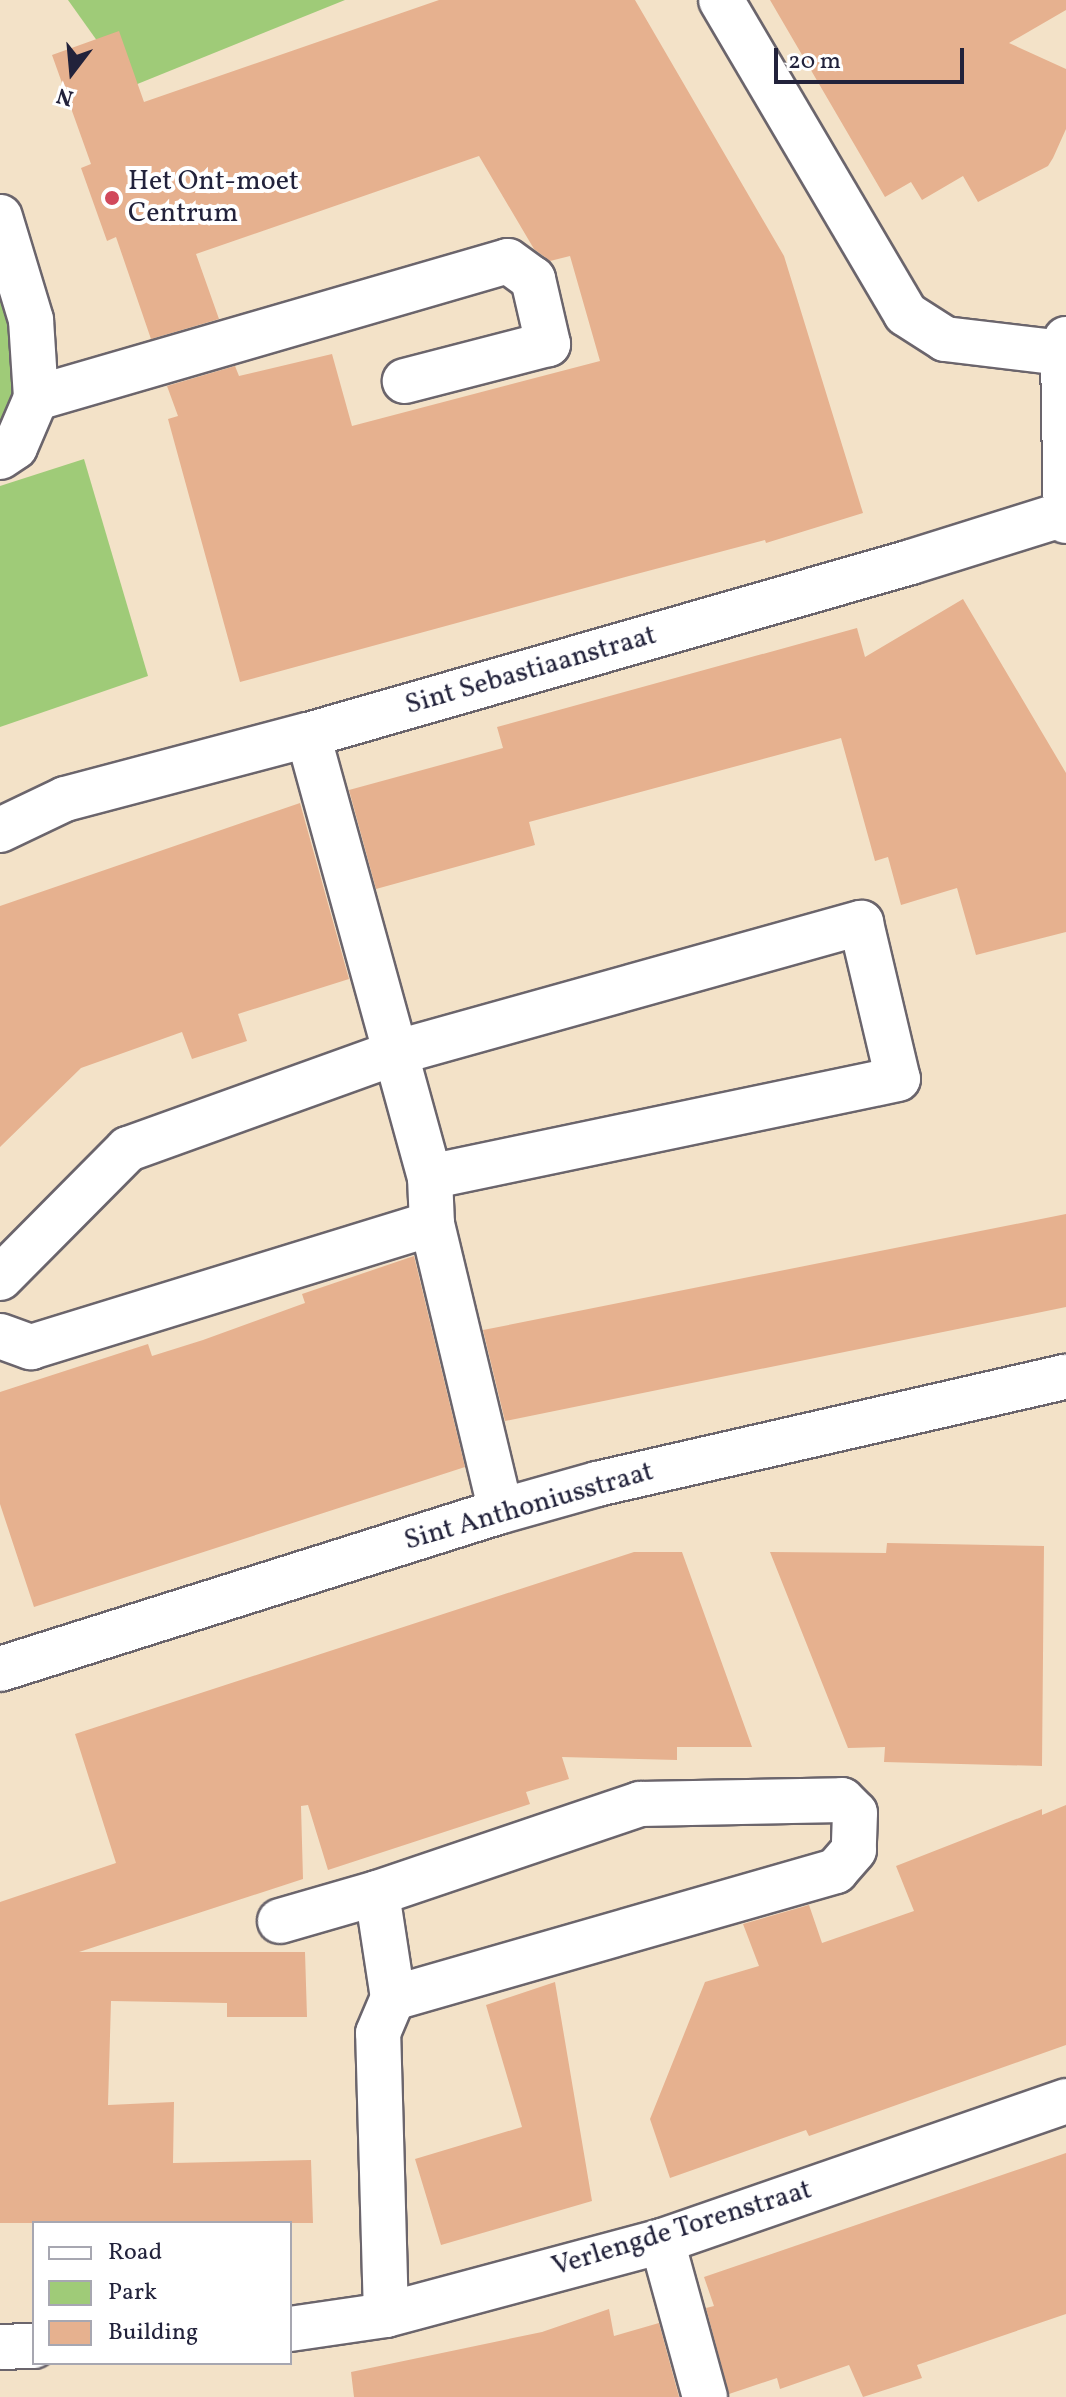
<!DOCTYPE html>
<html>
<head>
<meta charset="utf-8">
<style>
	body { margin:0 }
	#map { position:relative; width:1066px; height:2397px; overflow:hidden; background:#f3e2c8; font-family:Vollkorn,serif }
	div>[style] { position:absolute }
	.green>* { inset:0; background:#9fcb78 }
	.building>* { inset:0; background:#e6b18f }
	.roads { filter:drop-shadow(2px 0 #6b656c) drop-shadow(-2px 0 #6b656c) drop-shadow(0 2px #6b656c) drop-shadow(0 -2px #6b656c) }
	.minor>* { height:44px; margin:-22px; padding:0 22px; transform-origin:22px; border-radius:22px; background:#fff }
	.dots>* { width:22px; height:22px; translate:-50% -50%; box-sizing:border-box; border:4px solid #fff; border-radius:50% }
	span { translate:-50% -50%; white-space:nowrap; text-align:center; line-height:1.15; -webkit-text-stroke:8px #fff; paint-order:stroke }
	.poi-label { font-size:28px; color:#22223b }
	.left { translate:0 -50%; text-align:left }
	.street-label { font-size:28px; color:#22223b }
	.legend { position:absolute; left:32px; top:2221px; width:260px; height:144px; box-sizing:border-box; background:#fff; border:2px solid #a7a7b1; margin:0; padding:10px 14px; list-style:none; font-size:24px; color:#22223b }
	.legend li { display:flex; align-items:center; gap:16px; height:40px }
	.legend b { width:40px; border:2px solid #a7a7b1 }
	.north { position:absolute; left:32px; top:32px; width:80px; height:80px; -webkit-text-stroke:6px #fff; paint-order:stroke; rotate:196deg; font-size:22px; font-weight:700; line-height:32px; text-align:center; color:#22223b }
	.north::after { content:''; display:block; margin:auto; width:28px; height:36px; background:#22223b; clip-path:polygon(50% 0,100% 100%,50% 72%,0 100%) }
	.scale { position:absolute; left:774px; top:48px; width:190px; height:36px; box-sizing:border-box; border:4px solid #22223b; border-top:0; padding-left:10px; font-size:24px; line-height:28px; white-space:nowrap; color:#22223b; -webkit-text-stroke:6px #fff; paint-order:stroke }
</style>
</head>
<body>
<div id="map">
	<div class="green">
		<div style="clip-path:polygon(68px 0,345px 0,130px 87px)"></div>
		<div style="clip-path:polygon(0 298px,27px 374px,0 439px)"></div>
		<div style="clip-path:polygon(84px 459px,148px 676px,0 727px,0 486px)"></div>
	</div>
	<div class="building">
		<div style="clip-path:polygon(439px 0,635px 0,784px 256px,863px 513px,766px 543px,765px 540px,629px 576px,240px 682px,168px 419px,178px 416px,167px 386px,235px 366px,239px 376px,332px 354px,352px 426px,600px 361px,570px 256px,550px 261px,534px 249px,479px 156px,196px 254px,219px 319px,151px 339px,116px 237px,107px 241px,81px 168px,91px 164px,52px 55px,119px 31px,144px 102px)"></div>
		<div style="clip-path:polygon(770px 0,1066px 0,1066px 10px,1009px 43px,1066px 69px,1066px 129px,1053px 158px,1048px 166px,978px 202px,963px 176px,922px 200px,911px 182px,885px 197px)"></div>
		<div style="clip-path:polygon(963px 599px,1066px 773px,1066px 932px,976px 955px,957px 888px,901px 905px,888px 857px,875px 861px,841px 738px,529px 822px,535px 845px,376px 889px,349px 790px,503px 748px,497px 727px,857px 628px,865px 657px)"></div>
		<div style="clip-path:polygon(300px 803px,349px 979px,238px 1014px,247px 1041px,192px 1059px,182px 1032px,81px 1068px,0 1147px,0 906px)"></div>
		<div style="clip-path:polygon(1066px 1214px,1066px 1307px,505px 1421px,483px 1330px)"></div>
		<div style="clip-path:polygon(414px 1256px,465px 1467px,34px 1607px,0 1504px,0 1392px,148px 1344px,152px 1356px,203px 1340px,305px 1303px,302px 1294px)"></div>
		<div style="clip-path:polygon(887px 1543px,1044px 1546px,1042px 1766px,884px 1762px,885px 1747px,848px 1748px,770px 1552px,886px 1553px)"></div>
		<div style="clip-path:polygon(634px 1552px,682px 1552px,752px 1747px,677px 1747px,677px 1760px,562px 1757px,569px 1779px,526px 1792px,530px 1804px,328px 1870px,308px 1805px,301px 1806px,303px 1879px,79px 1952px,305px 1952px,307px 2017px,227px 2017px,227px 2003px,111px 2001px,108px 2105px,174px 2102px,173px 2163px,311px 2160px,313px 2223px,0 2223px,0 1902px,116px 1863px,75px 1734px)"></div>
		<div style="clip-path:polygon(1066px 1805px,1066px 2045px,809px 2136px,806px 2130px,670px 2178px,650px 2119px,705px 1982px,759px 1966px,743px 1924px,809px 1905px,822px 1943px,914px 1911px,896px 1866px,1042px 1809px,1042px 1815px)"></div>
		<div style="clip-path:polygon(555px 1982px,592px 2201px,441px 2245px,415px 2159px,522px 2127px,486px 2005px)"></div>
		<div style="clip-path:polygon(1066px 2153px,1066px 2314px,917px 2365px,922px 2378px,863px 2397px,849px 2365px,780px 2389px,777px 2378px,729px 2394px,706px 2308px,714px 2306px,704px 2277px)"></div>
		<div style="clip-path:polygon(609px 2309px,614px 2336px,659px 2323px,679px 2397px,354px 2397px,351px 2372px,542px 2332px)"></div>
	</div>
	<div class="roads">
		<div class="minor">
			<div style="left:721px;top:0;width:364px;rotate:59.5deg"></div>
			<div style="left:906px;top:314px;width:46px;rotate:32.7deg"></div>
			<div style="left:945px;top:339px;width:119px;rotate:6.8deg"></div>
			<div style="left:0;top:217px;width:108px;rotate:73.2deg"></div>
			<div style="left:31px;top:320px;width:78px;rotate:86.3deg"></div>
			<div style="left:36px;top:398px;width:53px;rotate:113.2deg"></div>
			<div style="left:15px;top:447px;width:18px;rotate:146deg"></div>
			<div style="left:1066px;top:339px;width:14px;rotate:102deg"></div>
			<div style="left:1063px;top:353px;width:168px;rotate:89deg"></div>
			<div style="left:36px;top:398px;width:491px;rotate:-16.2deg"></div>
			<div style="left:508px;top:261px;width:31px;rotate:36deg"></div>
			<div style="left:533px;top:279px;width:67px;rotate:77deg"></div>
			<div style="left:548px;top:344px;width:148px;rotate:165.5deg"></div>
			<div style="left:308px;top:735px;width:459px;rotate:74.6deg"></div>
			<div style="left:430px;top:1177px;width:47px;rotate:87.6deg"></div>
			<div style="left:432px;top:1224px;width:295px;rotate:76.5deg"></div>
			<div style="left:0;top:830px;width:72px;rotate:-25.5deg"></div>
			<div style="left:65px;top:799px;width:251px;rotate:-14.8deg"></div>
			<div style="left:308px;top:735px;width:627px;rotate:-16.01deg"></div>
			<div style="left:911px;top:562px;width:160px;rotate:-17.4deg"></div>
			<div style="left:0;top:1278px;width:182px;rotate:-45.2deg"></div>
			<div style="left:128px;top:1149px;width:287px;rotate:-19.8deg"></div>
			<div style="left:398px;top:1052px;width:481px;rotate:-15.6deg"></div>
			<div style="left:861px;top:923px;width:160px;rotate:76.7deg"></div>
			<div style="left:898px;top:1079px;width:478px;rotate:168.2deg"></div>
			<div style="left:0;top:1336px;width:33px;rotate:20deg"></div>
			<div style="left:31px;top:1347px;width:419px;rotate:-17.1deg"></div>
			<div style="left:0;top:1669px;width:525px;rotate:-17.5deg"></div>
			<div style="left:501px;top:1511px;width:100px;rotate:-15.7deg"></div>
			<div style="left:597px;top:1484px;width:481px;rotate:-12.9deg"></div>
			<div style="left:280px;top:1921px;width:101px;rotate:-16.1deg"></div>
			<div style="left:662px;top:2241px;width:162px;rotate:74.6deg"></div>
			<div style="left:386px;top:2315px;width:282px;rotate:-91.6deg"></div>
			<div style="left:378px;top:2033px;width:38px;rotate:-67deg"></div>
			<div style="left:393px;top:1998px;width:106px;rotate:-98.7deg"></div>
			<div style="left:377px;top:1893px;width:278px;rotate:-18.7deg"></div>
			<div style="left:640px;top:1804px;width:202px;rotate:-1.1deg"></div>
			<div style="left:842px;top:1800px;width:18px;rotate:45deg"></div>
			<div style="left:855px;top:1813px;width:37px;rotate:92deg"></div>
			<div style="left:854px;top:1850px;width:28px;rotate:131deg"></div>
			<div style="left:836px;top:1871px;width:461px;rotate:164deg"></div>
			<div style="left:290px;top:2329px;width:97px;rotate:-8.3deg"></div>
			<div style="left:386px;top:2315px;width:286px;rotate:-15deg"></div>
			<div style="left:662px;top:2241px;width:428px;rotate:-19.1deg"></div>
			<div style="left:0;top:2347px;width:34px;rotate:-2deg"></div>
		</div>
	</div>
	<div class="dots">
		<div style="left:112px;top:198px;background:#d1495b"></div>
	</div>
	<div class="poi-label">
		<span class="left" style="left:128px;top:198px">Het Ont-moet<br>Centrum</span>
	</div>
	<div class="street-label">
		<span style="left:531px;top:671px;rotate:-16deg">Sint Sebastiaanstraat</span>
		<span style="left:529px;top:1507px;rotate:-16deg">Sint Anthoniusstraat</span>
		<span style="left:682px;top:2229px;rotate:-17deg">Verlengde Torenstraat</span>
	</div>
	<ul class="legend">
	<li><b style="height:10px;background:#fff"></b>Road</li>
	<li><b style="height:22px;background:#9fcb78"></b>Park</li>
	<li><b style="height:22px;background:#e6b18f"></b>Building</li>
	</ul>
	<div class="north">N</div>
	<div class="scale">20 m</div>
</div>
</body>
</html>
